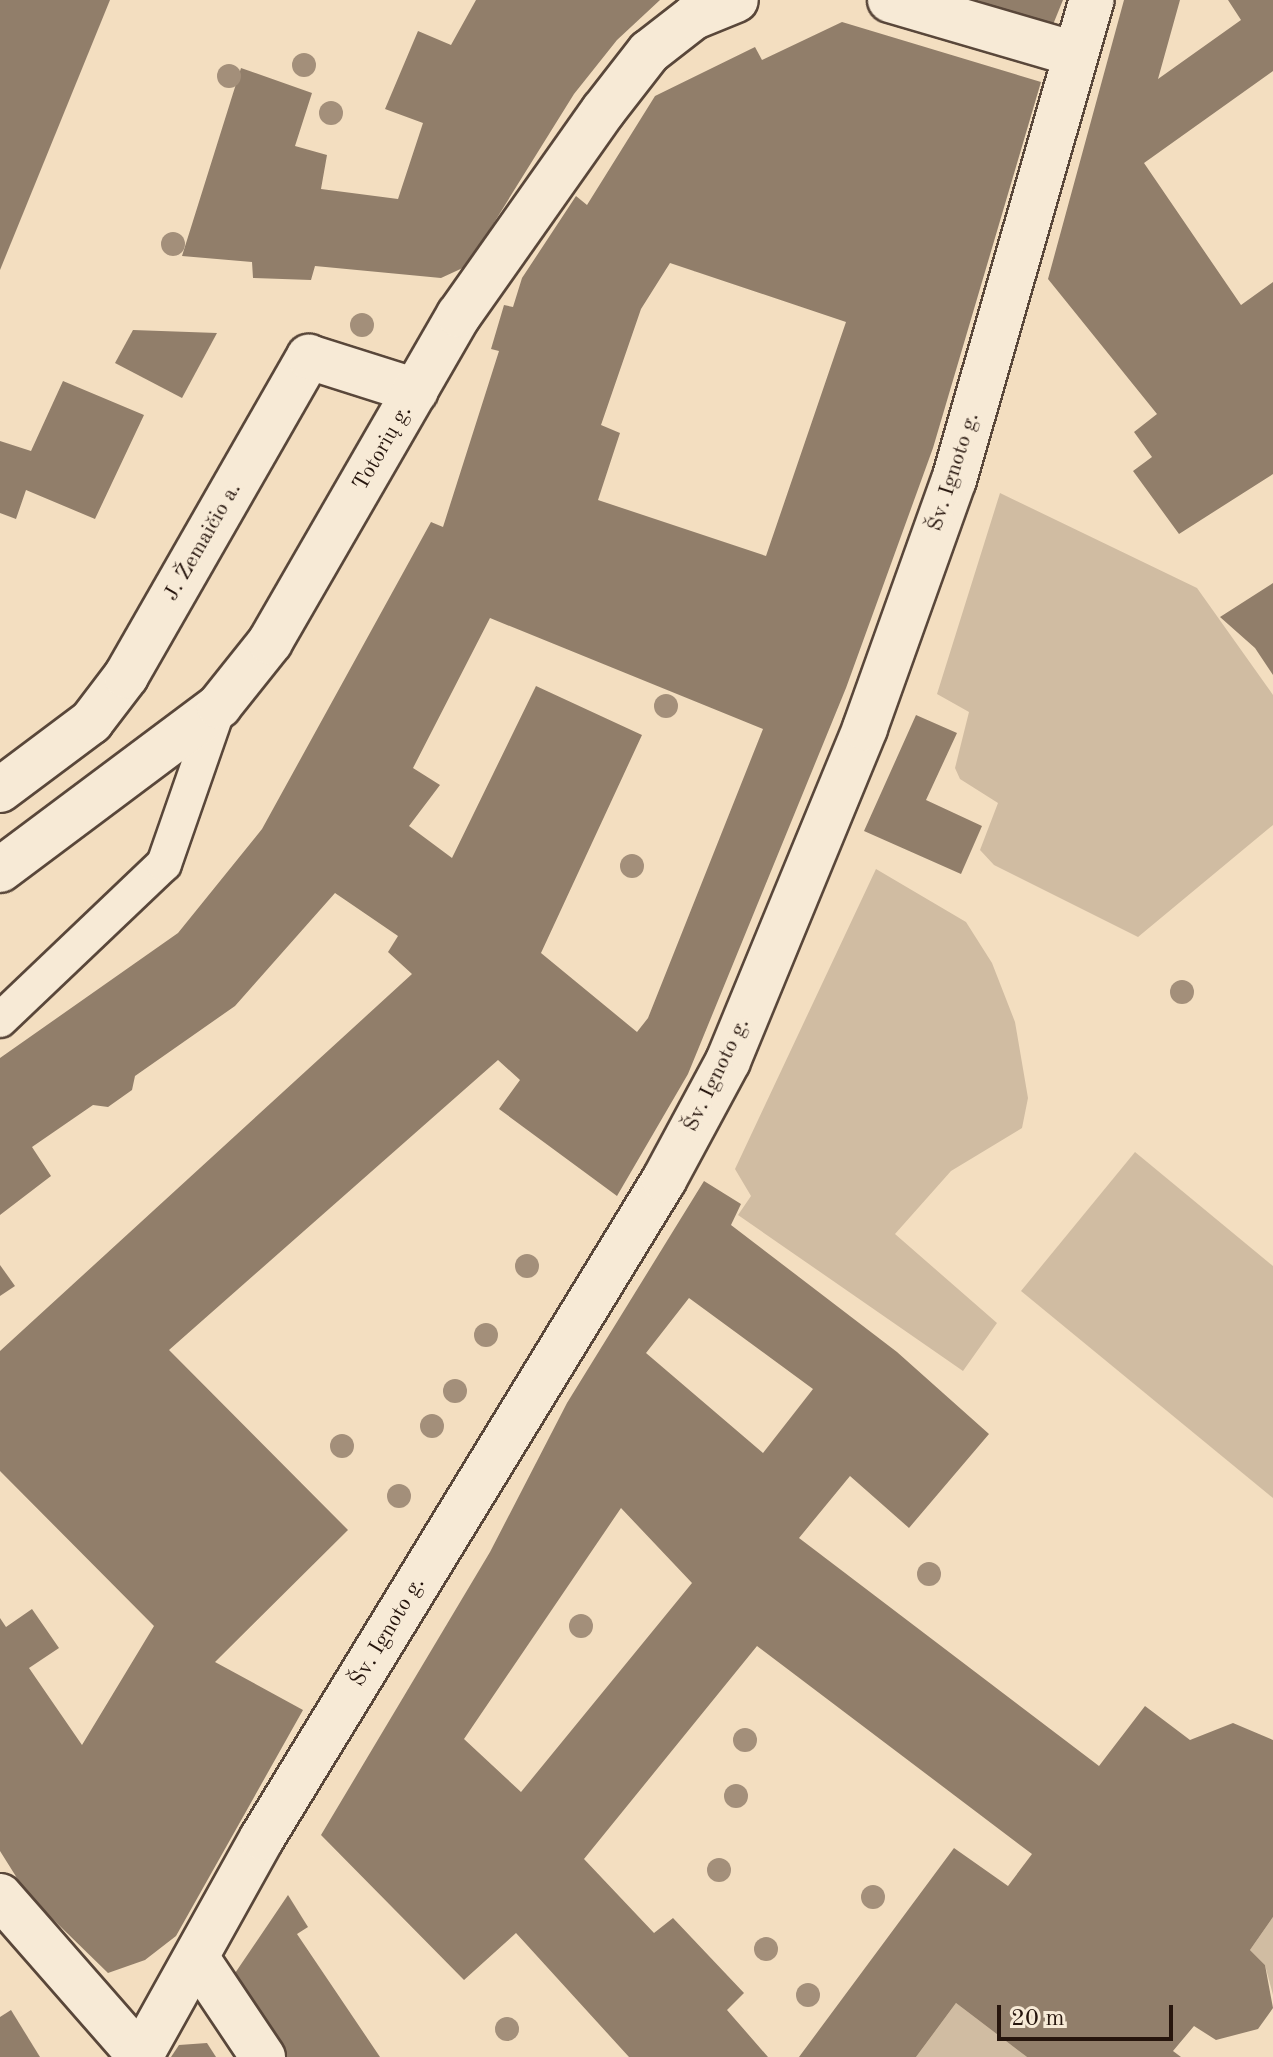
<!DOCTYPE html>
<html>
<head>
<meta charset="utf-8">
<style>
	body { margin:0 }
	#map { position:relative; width:1273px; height:2057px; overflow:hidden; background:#f3dec0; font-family:"Old Standard TT",serif }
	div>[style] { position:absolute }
	.green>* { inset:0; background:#d0bca2 }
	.building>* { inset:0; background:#917e6a }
	.roads { filter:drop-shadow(2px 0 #59473a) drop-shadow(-2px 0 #59473a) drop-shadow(0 2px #59473a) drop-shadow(0 -2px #59473a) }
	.service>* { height:34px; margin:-17px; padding:0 17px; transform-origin:17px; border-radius:17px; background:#f7ead6 }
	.minor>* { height:44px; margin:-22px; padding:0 22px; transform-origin:22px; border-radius:22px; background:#f7ead6 }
	.trees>* { width:24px; height:24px; margin:-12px; border-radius:50%; background:#a38f7a }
	span { translate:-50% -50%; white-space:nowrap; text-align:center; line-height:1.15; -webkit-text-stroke:8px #f7ead6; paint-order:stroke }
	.street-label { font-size:22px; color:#26150d }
	.scale { position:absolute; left:997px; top:2005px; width:176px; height:36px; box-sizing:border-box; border:4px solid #26150d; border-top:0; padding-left:10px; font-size:24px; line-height:28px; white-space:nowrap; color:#26150d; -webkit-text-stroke:6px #f7ead6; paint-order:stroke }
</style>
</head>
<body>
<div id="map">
	<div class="green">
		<div style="clip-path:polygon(1000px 493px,1197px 588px,1273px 695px,1273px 825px,1138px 937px,994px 865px,980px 850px,998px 803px,960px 779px,955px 768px,969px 712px,937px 694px)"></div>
		<div style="clip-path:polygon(876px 869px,966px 922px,992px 963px,1015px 1022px,1028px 1098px,1022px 1128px,951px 1171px,895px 1234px,997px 1323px,963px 1371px,738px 1215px,751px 1196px,735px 1169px)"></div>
		<div style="clip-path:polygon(1135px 1152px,1273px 1266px,1273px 1498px,1021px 1291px)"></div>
		<div style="clip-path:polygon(1273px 1917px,1273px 1995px,1265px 1965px,1250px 1950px)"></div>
		<div style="clip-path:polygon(956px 2003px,1027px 2057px,916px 2057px)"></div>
	</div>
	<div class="building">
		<div style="clip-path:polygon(0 0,110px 0,0 270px)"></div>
		<div style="clip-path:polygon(476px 0,660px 0,617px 40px,574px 94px,467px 266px,441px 278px,315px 266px,311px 280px,253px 278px,252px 262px,182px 256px,241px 68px,312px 93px,295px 146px,327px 155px,321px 189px,398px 199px,423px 123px,385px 109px,418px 31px,451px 45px)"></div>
		<div style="clip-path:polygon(977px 0,1063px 0,1052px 27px)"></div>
		<div style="clip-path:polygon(1124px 0,1180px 0,1158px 79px,1241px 20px,1228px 0,1273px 0,1273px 71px,1144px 163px,1241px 305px,1273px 282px,1273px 474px,1179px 534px,1133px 471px,1152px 457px,1134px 432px,1157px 414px,1048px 279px)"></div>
		<div style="clip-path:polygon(evenodd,842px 22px,1041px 82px,933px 448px,846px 688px,688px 1074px,617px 1196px,499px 1109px,520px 1080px,498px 1060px,169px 1350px,348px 1530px,215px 1662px,303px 1710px,176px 1936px,145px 1960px,108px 1973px,27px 1894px,0 1851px,0 1618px,6px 1627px,32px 1609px,59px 1648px,29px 1668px,82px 1745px,154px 1626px,0 1471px,0 1351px,412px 974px,388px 952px,398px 936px,335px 893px,235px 1006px,135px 1076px,132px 1090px,108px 1107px,93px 1105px,32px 1147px,51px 1176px,0 1215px,0 1058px,178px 933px,262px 829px,431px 522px,443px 527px,499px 351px,491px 349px,504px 305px,513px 307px,522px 278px,576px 196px,587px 205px,655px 96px,755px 47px,762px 60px,842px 22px,670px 263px,846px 322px,766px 556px,598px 500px,620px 433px,601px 425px,641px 309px,670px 263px,842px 22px,490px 618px,763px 729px,648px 1018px,637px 1032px,541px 953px,642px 735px,536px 686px,452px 858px,409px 826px,440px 785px,413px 768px,490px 618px)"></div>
		<div style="clip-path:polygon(133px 330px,217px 333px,182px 398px,115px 363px)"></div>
		<div style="clip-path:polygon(63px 381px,144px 415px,95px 519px,26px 490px,16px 519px,0 513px,0 441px,31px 451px)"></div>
		<div style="clip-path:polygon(1273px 583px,1273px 675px,1255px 648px,1220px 617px)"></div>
		<div style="clip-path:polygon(916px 715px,957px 733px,926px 800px,982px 826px,961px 874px,864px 831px)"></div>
		<div style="clip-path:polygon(evenodd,704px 1181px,741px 1204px,731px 1225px,897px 1352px,989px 1434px,909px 1528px,850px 1476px,799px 1538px,1099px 1766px,1145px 1706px,1190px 1740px,1233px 1723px,1273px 1740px,1273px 1917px,1250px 1950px,1265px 1965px,1273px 2008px,1258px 2029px,1216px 2040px,1194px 2026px,1173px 2051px,1181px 2057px,1027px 2057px,956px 2003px,916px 2057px,799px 2057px,954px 1848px,1008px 1886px,1032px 1854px,757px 1646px,584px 1859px,654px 1933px,673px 1918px,744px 1993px,727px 2010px,768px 2057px,629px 2057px,516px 1933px,464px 1980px,321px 1835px,490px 1552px,567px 1403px,704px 1181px,689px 1298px,813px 1389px,763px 1453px,646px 1353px,689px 1298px,704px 1181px,621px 1508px,692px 1583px,521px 1792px,464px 1739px,621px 1508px)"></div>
		<div style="clip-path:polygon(0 1265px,15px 1286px,0 1296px)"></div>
		<div style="clip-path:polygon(288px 1895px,308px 1927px,297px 1934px,380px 2057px,280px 2057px,229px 1982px)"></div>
		<div style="clip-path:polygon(11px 2010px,40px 2057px,0 2057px,0 2017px)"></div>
		<div style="clip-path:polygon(207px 2043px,216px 2057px,171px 2057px,179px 2045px)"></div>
	</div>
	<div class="roads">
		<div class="service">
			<div style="left:0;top:1020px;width:226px;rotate:-43.6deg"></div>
			<div style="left:164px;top:864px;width:167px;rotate:-70.8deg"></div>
		</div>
		<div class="minor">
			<div style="left:890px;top:0;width:193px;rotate:16.3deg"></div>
			<div style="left:0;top:790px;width:114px;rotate:-36.8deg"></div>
			<div style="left:91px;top:722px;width:58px;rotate:-52.7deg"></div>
			<div style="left:126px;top:676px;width:368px;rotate:-60.2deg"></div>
			<div style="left:309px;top:357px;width:112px;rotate:17.6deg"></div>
			<div style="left:0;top:870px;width:274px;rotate:-36.8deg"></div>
			<div style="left:219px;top:706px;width:82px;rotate:-51.4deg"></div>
			<div style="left:270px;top:642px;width:378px;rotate:-60deg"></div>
			<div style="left:459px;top:315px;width:250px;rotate:-54.8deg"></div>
			<div style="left:603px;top:111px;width:75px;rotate:-52.1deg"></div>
			<div style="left:649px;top:52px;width:57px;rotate:-37.9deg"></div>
			<div style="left:694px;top:17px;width:45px;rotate:-22deg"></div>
			<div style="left:0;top:1896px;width:213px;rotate:48.8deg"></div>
			<div style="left:198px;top:1960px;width:117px;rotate:56.2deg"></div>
			<div style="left:140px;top:2057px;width:251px;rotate:-60.9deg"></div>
			<div style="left:262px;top:1838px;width:771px;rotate:-58.58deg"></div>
			<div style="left:664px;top:1180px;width:135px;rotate:-61.7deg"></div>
			<div style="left:728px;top:1061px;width:360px;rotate:-67.6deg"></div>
			<div style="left:865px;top:728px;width:263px;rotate:-70.3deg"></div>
			<div style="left:954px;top:480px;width:499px;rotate:-74deg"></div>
		</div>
	</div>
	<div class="trees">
		<div style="left:304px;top:65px"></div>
		<div style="left:229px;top:76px"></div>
		<div style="left:331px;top:113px"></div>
		<div style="left:173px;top:244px"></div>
		<div style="left:362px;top:325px"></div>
		<div style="left:666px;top:706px"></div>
		<div style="left:632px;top:866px"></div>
		<div style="left:1182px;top:992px"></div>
		<div style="left:527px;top:1266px"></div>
		<div style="left:486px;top:1335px"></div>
		<div style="left:455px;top:1391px"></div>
		<div style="left:432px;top:1426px"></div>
		<div style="left:342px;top:1446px"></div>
		<div style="left:399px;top:1496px"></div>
		<div style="left:929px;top:1574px"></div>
		<div style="left:581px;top:1626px"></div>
		<div style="left:745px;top:1740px"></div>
		<div style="left:736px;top:1796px"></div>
		<div style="left:719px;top:1870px"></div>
		<div style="left:873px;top:1897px"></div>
		<div style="left:766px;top:1949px"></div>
		<div style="left:808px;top:1995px"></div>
		<div style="left:507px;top:2029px"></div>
	</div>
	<div class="street-label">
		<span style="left:383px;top:448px;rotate:-60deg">Totorių g.</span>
		<span style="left:954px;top:472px;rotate:-72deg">Šv. Ignoto g.</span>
		<span style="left:203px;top:542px;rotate:-60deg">J. Žemaičio a.</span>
		<span style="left:717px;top:1075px;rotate:-64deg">Šv. Ignoto g.</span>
		<span style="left:388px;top:1632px;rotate:-59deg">Šv. Ignoto g.</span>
	</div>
	<div class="scale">20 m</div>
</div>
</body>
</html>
